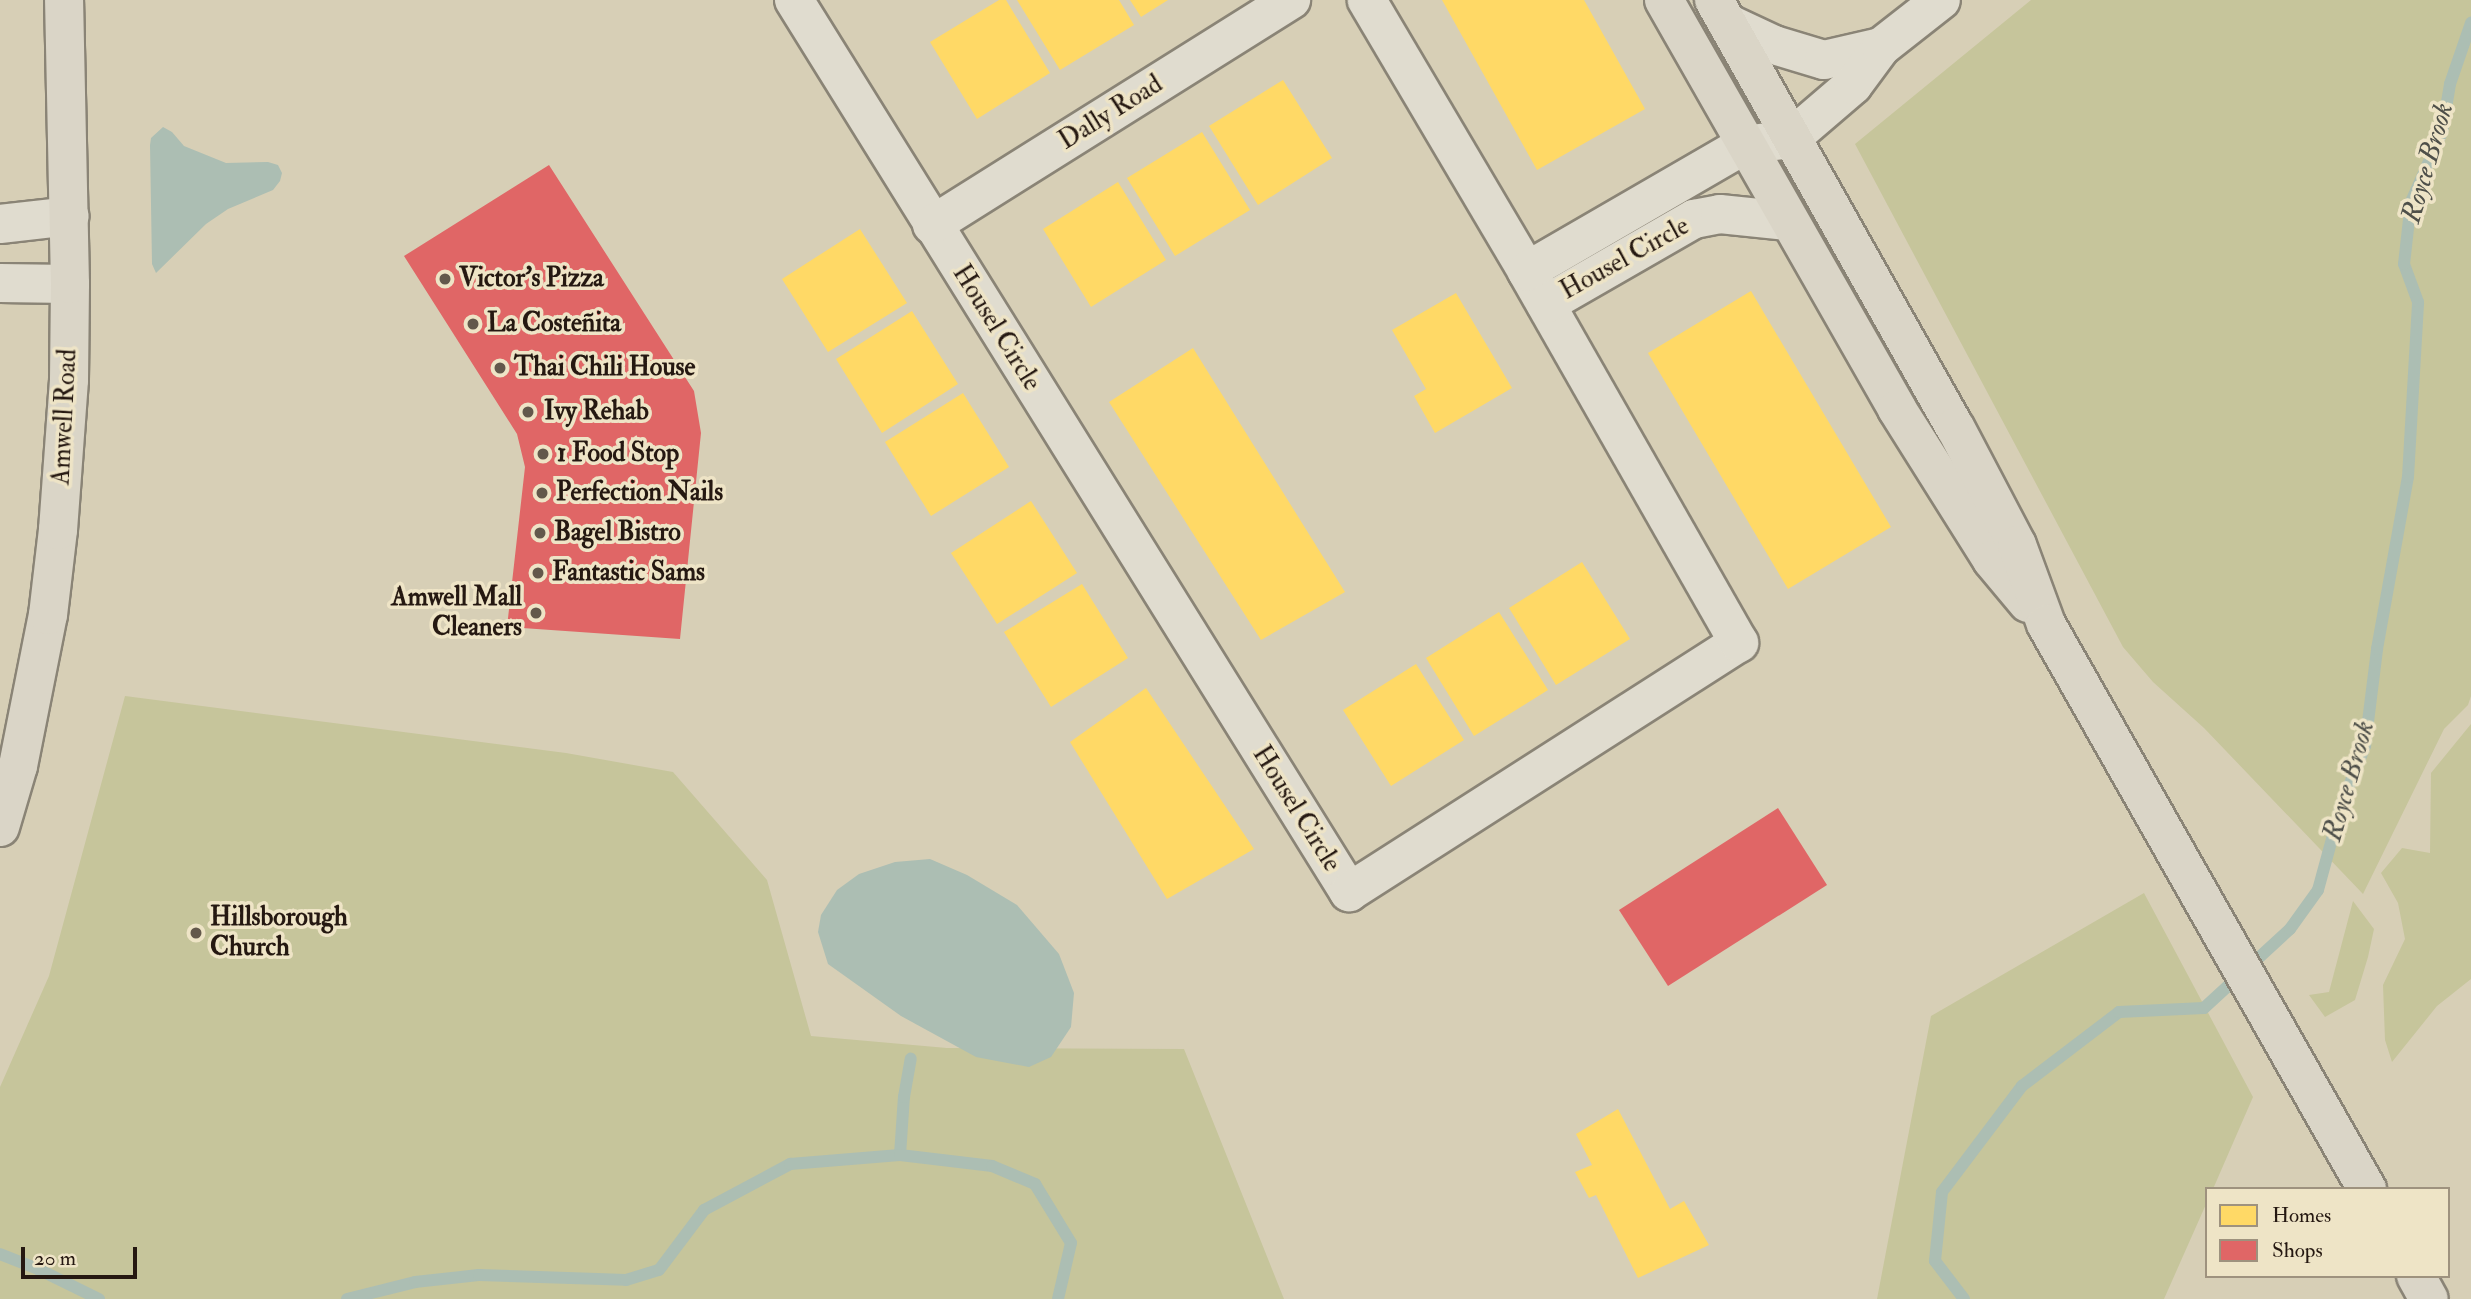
<!DOCTYPE html>
<html>
<head>
<meta charset="utf-8">
<style>
	body { margin:0 }
	#map { position:relative; width:2471px; height:1299px; overflow:hidden; background:#d7cfb6; font-family:"IM FELL Double Pica",serif }
	div>[style] { position:absolute }
	.green>* { inset:0; background:#c6c59b }
	.water>* { inset:0; background:#acbeb3 }
	.homes>* { inset:0; background:#ffd966 }
	.shops>* { inset:0; background:#e06666 }
	.stream>* { height:12px; margin:-6px; padding:0 6px; transform-origin:6px; border-radius:6px; background:#acbeb3 }
	.roads { filter:drop-shadow(2px 0 #8a8476) drop-shadow(-2px 0 #8a8476) drop-shadow(0 2px #8a8476) drop-shadow(0 -2px #8a8476) }
	.minor>* { height:38px; margin:-19px; padding:0 19px; transform-origin:19px; border-radius:19px; background:#e0dccf }
	.major>* { height:38px; margin:-19px; padding:0 19px; transform-origin:19px; border-radius:19px; background:#dad5c7 }
	.dots>* { width:19px; height:19px; translate:-50% -50%; box-sizing:border-box; border:4px solid #eee4c6; border-radius:50% }
	span { translate:-50% -50%; white-space:nowrap; text-align:center; line-height:1.15; -webkit-text-stroke:7px #eee4c6; paint-order:stroke }
	.street-label { font-size:26px; color:#251811 }
	.poi-label { font-size:26px; color:#251811; font-weight:700 }
	.left { translate:0 -50%; text-align:left }
	.right { translate:-100% -50%; text-align:right }
	.water-label { font-size:28px; color:#4e4f49; font-style:italic }
	.legend { position:absolute; left:2205px; top:1187px; width:245px; height:91px; box-sizing:border-box; background:#eee4c6; border:2px solid #9e927e; margin:0; padding:9px 12px; list-style:none; font-size:21px; color:#251811 }
	.legend li { display:flex; align-items:center; gap:14px; height:35px }
	.legend b { width:35px; border:2px solid #9e927e }
	.scale { position:absolute; left:21px; top:1247px; width:116px; height:32px; box-sizing:border-box; border:4px solid #251811; border-top:0; padding-left:9px; font-size:21px; line-height:24px; white-space:nowrap; color:#251811; -webkit-text-stroke:5px #eee4c6; paint-order:stroke }
</style>
</head>
<body>
<div id="map">
	<div class="green">
		<div style="clip-path:polygon(2031px 0,2471px 0,2471px 696px,2468px 705px,2444px 729px,2363px 894px,2204px 728px,2153px 682px,2123px 647px,1855px 144px)"></div>
		<div style="clip-path:polygon(125px 696px,566px 753px,673px 772px,767px 880px,811px 1036px,947px 1048px,1184px 1049px,1284px 1299px,0 1299px,0 1087px,49px 976px)"></div>
		<div style="clip-path:polygon(2471px 724px,2471px 979px,2437px 1006px,2392px 1062px,2385px 1040px,2383px 985px,2405px 939px,2398px 903px,2381px 873px,2402px 848px,2430px 853px,2431px 773px)"></div>
		<div style="clip-path:polygon(2144px 893px,2253px 1097px,2213px 1189px,2207px 1189px,2207px 1202px,2164px 1299px,1877px 1299px,1931px 1016px)"></div>
		<div style="clip-path:polygon(2353px 901px,2374px 929px,2368px 957px,2355px 1000px,2325px 1017px,2309px 995px,2329px 992px)"></div>
	</div>
	<div class="water">
		<div style="clip-path:polygon(163px 127px,172px 132px,184px 146px,226px 163px,268px 162px,278px 165px,282px 173px,280px 181px,273px 190px,228px 209px,206px 224px,156px 273px,152px 264px,150px 145px,151px 138px)"></div>
		<div style="clip-path:polygon(930px 859px,967px 875px,1017px 905px,1059px 954px,1074px 993px,1071px 1027px,1051px 1057px,1029px 1067px,976px 1057px,901px 1016px,828px 964px,818px 932px,821px 915px,837px 890px,859px 874px,895px 862px)"></div>
	</div>
	<div class="homes">
		<div style="clip-path:polygon(999px 0,1006px 0,1050px 73px,977px 119px,930px 42px)"></div>
		<div style="clip-path:polygon(1017px 0,1119px 0,1134px 25px,1060px 70px)"></div>
		<div style="clip-path:polygon(1130px 0,1168px 0,1141px 17px)"></div>
		<div style="clip-path:polygon(1442px 0,1584px 0,1645px 109px,1537px 170px)"></div>
		<div style="clip-path:polygon(1283px 80px,1332px 158px,1258px 205px,1209px 126px)"></div>
		<div style="clip-path:polygon(1202px 132px,1250px 210px,1175px 256px,1127px 178px)"></div>
		<div style="clip-path:polygon(1118px 182px,1166px 260px,1091px 307px,1043px 229px)"></div>
		<div style="clip-path:polygon(860px 229px,907px 303px,828px 352px,782px 279px)"></div>
		<div style="clip-path:polygon(1751px 291px,1891px 527px,1788px 589px,1648px 353px)"></div>
		<div style="clip-path:polygon(1456px 293px,1512px 388px,1435px 433px,1414px 396px,1426px 389px,1392px 330px)"></div>
		<div style="clip-path:polygon(912px 311px,958px 384px,882px 433px,836px 359px)"></div>
		<div style="clip-path:polygon(1193px 348px,1345px 592px,1261px 640px,1109px 402px)"></div>
		<div style="clip-path:polygon(963px 393px,1009px 467px,931px 516px,885px 442px)"></div>
		<div style="clip-path:polygon(1031px 501px,1077px 573px,997px 624px,951px 553px)"></div>
		<div style="clip-path:polygon(1582px 562px,1630px 639px,1556px 685px,1509px 608px)"></div>
		<div style="clip-path:polygon(1082px 584px,1128px 658px,1051px 707px,1004px 632px)"></div>
		<div style="clip-path:polygon(1499px 612px,1548px 690px,1474px 736px,1426px 658px)"></div>
		<div style="clip-path:polygon(1416px 664px,1464px 740px,1391px 786px,1343px 710px)"></div>
		<div style="clip-path:polygon(1146px 688px,1254px 849px,1167px 899px,1070px 742px)"></div>
		<div style="clip-path:polygon(1618px 1109px,1670px 1209px,1684px 1201px,1709px 1245px,1638px 1278px,1596px 1195px,1589px 1198px,1575px 1172px,1592px 1165px,1576px 1134px)"></div>
	</div>
	<div class="shops">
		<div style="clip-path:polygon(549px 165px,694px 391px,701px 433px,680px 639px,507px 627px,525px 467px,517px 434px,404px 256px)"></div>
		<div style="clip-path:polygon(1778px 808px,1827px 885px,1668px 986px,1619px 910px)"></div>
	</div>
	<div class="stream">
		<div style="left:900px;top:1155px;width:58px;rotate:-86.1deg"></div>
		<div style="left:904px;top:1097px;width:39px;rotate:-80deg"></div>
		<div style="left:0;top:1254px;width:41px;rotate:21.5deg"></div>
		<div style="left:38px;top:1269px;width:68px;rotate:26.2deg"></div>
		<div style="left:347px;top:1299px;width:70px;rotate:-14deg"></div>
		<div style="left:415px;top:1282px;width:64px;rotate:-6.2deg"></div>
		<div style="left:479px;top:1275px;width:147px;rotate:1.9deg"></div>
		<div style="left:626px;top:1280px;width:34px;rotate:-17deg"></div>
		<div style="left:659px;top:1270px;width:75px;rotate:-53.1deg"></div>
		<div style="left:704px;top:1210px;width:98px;rotate:-28.1deg"></div>
		<div style="left:790px;top:1164px;width:110px;rotate:-4.7deg"></div>
		<div style="left:900px;top:1155px;width:93px;rotate:6.8deg"></div>
		<div style="left:992px;top:1166px;width:47px;rotate:22.7deg"></div>
		<div style="left:1035px;top:1184px;width:69px;rotate:58.6deg"></div>
		<div style="left:1071px;top:1243px;width:57px;rotate:103.1deg"></div>
		<div style="left:1964px;top:1299px;width:48px;rotate:-127.3deg"></div>
		<div style="left:1935px;top:1261px;width:69px;rotate:-84.2deg"></div>
		<div style="left:1942px;top:1192px;width:133px;rotate:-53deg"></div>
		<div style="left:2022px;top:1086px;width:122px;rotate:-37.3deg"></div>
		<div style="left:2119px;top:1012px;width:85px;rotate:-2.7deg"></div>
		<div style="left:2204px;top:1008px;width:117px;rotate:-42.6deg"></div>
		<div style="left:2290px;top:929px;width:48px;rotate:-54.3deg"></div>
		<div style="left:2318px;top:890px;width:87px;rotate:-74.7deg"></div>
		<div style="left:2341px;top:806px;width:65px;rotate:-68.2deg"></div>
		<div style="left:2365px;top:746px;width:98px;rotate:-82.9deg"></div>
		<div style="left:2377px;top:649px;width:175px;rotate:-79.8deg"></div>
		<div style="left:2408px;top:477px;width:175px;rotate:-86.7deg"></div>
		<div style="left:2418px;top:302px;width:40px;rotate:-110.2deg"></div>
		<div style="left:2404px;top:264px;width:62px;rotate:-83.6deg"></div>
		<div style="left:2411px;top:202px;width:77px;rotate:-66.1deg"></div>
		<div style="left:2442px;top:132px;width:49px;rotate:-80.5deg"></div>
		<div style="left:2450px;top:84px;width:65px;rotate:-71deg"></div>
	</div>
	<div class="roads">
		<div class="minor">
			<div style="left:794px;top:0;width:1051px;rotate:58.11deg"></div>
			<div style="left:1349px;top:892px;width:463px;rotate:-32.6deg"></div>
			<div style="left:1739px;top:643px;width:428px;rotate:-119.7deg"></div>
			<div style="left:1527px;top:271px;width:315px;rotate:-120.6deg"></div>
			<div style="left:1727px;top:23px;width:52px;rotate:25.1deg"></div>
			<div style="left:1774px;top:45px;width:52px;rotate:16.7deg"></div>
			<div style="left:1824px;top:60px;width:58px;rotate:-12.8deg"></div>
			<div style="left:0;top:224px;width:70px;rotate:-6.5deg"></div>
			<div style="left:932px;top:225px;width:424px;rotate:-32.1deg"></div>
			<div style="left:1527px;top:271px;width:251px;rotate:-30.1deg"></div>
			<div style="left:1744px;top:145px;width:46px;rotate:-7.4deg"></div>
			<div style="left:1790px;top:139px;width:83px;rotate:-40.6deg"></div>
			<div style="left:1853px;top:85px;width:47px;rotate:-53.6deg"></div>
			<div style="left:1881px;top:47px;width:76px;rotate:-38.1deg"></div>
			<div style="left:0;top:283px;width:70px;rotate:0.8deg"></div>
			<div style="left:1546px;top:304px;width:171px;rotate:-29.9deg"></div>
			<div style="left:1694px;top:219px;width:26px;rotate:-11deg"></div>
			<div style="left:1720px;top:214px;width:68px;rotate:5.9deg"></div>
		</div>
		<div class="major">
			<div style="left:1664px;top:0;width:471px;rotate:60.3deg"></div>
			<div style="left:1897px;top:409px;width:178px;rotate:57.8deg"></div>
			<div style="left:1992px;top:560px;width:56px;rotate:50.1deg"></div>
			<div style="left:1714px;top:0;width:490px;rotate:60.6deg"></div>
			<div style="left:1955px;top:427px;width:133px;rotate:62.3deg"></div>
			<div style="left:2017px;top:545px;width:84px;rotate:69.8deg"></div>
			<div style="left:2046px;top:624px;width:650px;rotate:60.4deg"></div>
			<div style="left:0;top:827px;width:64px;rotate:-73.6deg"></div>
			<div style="left:18px;top:766px;width:154px;rotate:-78.8deg"></div>
			<div style="left:48px;top:615px;width:86px;rotate:-83.3deg"></div>
			<div style="left:58px;top:530px;width:150px;rotate:-85.8deg"></div>
			<div style="left:69px;top:380px;width:96px;rotate:-89.4deg"></div>
			<div style="left:70px;top:284px;width:284px;rotate:-91.2deg"></div>
			<div style="left:2416px;top:1276px;width:26px;rotate:61deg"></div>
		</div>
	</div>
	<div class="dots">
		<div style="left:445px;top:279px;background:#63584b"></div>
		<div style="left:473px;top:324px;background:#63584b"></div>
		<div style="left:500px;top:368px;background:#63584b"></div>
		<div style="left:528px;top:412px;background:#63584b"></div>
		<div style="left:543px;top:454px;background:#63584b"></div>
		<div style="left:542px;top:493px;background:#63584b"></div>
		<div style="left:540px;top:533px;background:#63584b"></div>
		<div style="left:538px;top:573px;background:#63584b"></div>
		<div style="left:536px;top:613px;background:#63584b"></div>
		<div style="left:196px;top:933px;background:#63584b"></div>
	</div>
	<div class="street-label">
		<span style="left:1111px;top:113px;rotate:-32deg">Dally Road</span>
		<span style="left:1625px;top:259px;rotate:-29deg">Housel Circle</span>
		<span style="left:996px;top:328px;rotate:58deg">Housel Circle</span>
		<span style="left:65px;top:417px;rotate:-87deg">Amwell Road</span>
		<span style="left:1296px;top:809px;rotate:58deg">Housel Circle</span>
	</div>
	<div class="poi-label">
		<span class="left" style="left:459px;top:279px">Victor's Pizza</span>
		<span class="left" style="left:487px;top:324px">La Costeñita</span>
		<span class="left" style="left:514px;top:368px">Thai Chili House</span>
		<span class="left" style="left:544px;top:412px">Ivy Rehab</span>
		<span class="left" style="left:557px;top:454px">1 Food Stop</span>
		<span class="left" style="left:556px;top:493px">Perfection Nails</span>
		<span class="left" style="left:554px;top:533px">Bagel Bistro</span>
		<span class="left" style="left:552px;top:573px">Fantastic Sams</span>
		<span class="right" style="left:522px;top:613px">Amwell Mall<br>Cleaners</span>
		<span class="left" style="left:210px;top:933px">Hillsborough<br>Church</span>
	</div>
	<div class="water-label">
		<span style="left:2428px;top:163px;rotate:-74deg">Royce Brook</span>
		<span style="left:2349px;top:781px;rotate:-74deg">Royce Brook</span>
	</div>
	<ul class="legend">
	<li><b style="height:19px;background:#ffd966"></b>Homes</li>
	<li><b style="height:19px;background:#e06666"></b>Shops</li>
	</ul>
	<div class="scale">20 m</div>
</div>
</body>
</html>
